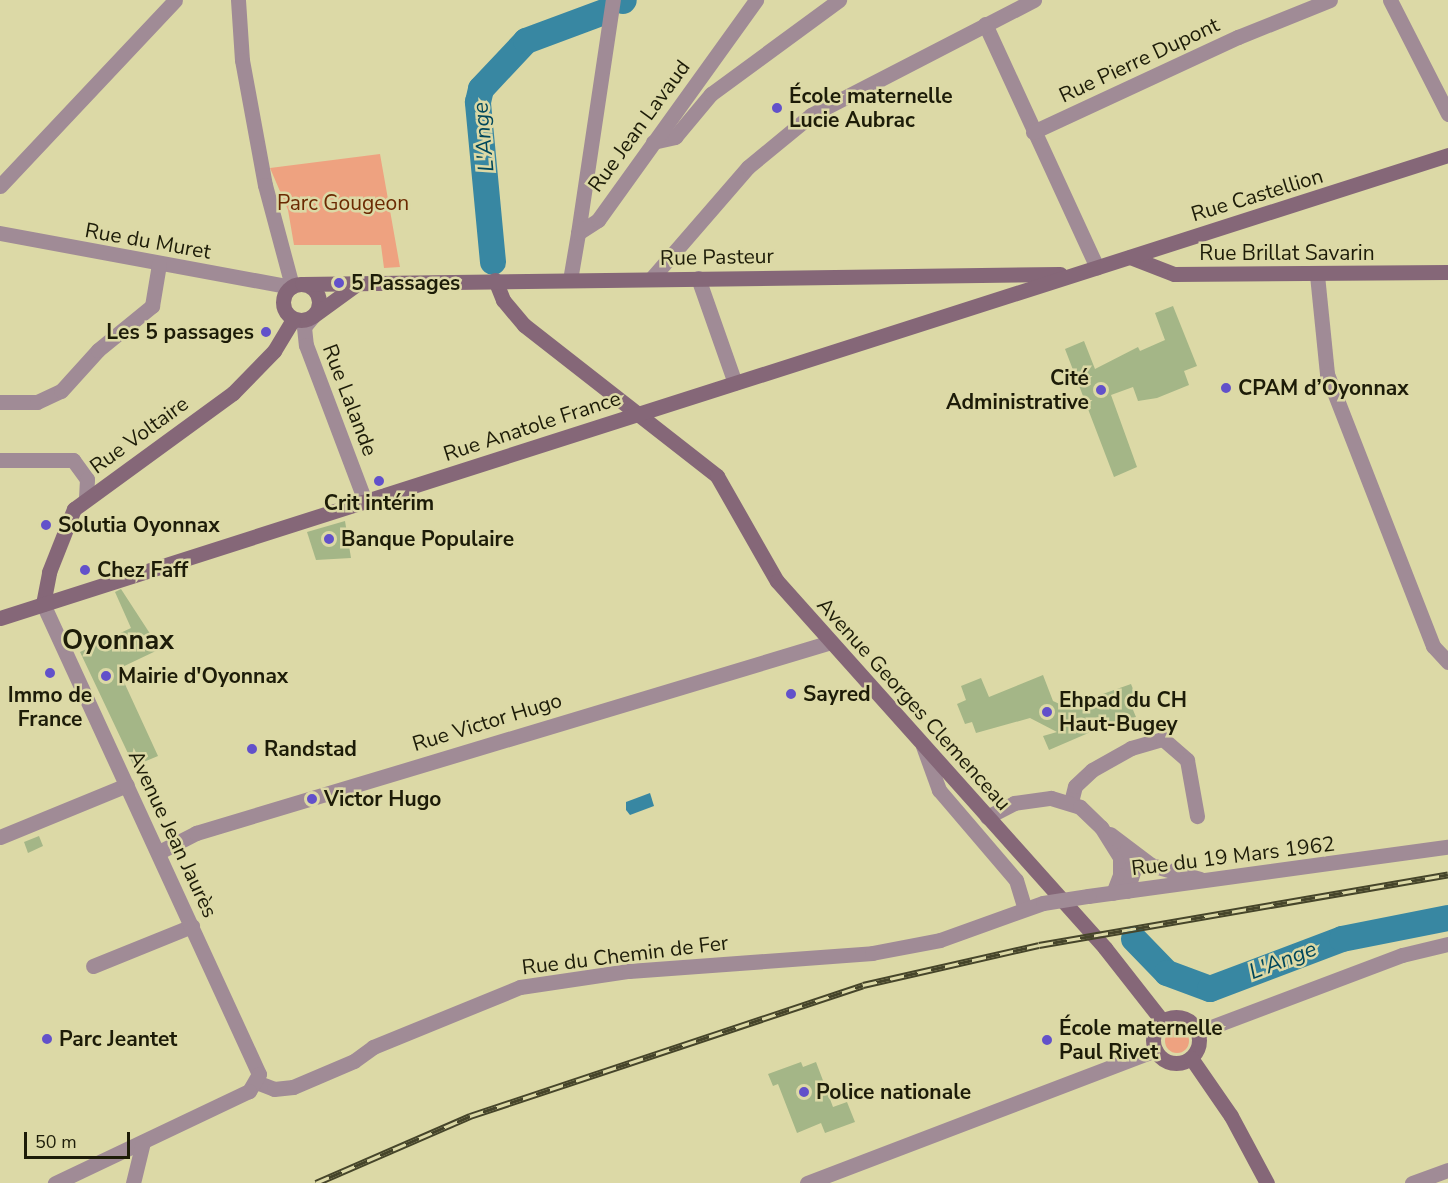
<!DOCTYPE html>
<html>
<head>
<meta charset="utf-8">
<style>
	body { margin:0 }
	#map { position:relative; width:1448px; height:1183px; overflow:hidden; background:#dcd9a6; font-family:"Nunito Sans",sans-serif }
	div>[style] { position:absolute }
	.green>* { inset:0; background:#eea280 }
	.round { border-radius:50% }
	.water>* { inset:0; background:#3887a2 }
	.river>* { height:26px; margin:-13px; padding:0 13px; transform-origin:13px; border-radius:13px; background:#3887a2 }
	.building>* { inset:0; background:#a4b687 }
	.minor>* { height:15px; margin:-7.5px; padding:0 7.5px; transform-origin:7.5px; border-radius:7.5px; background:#a08b96 }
	.tertiary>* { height:15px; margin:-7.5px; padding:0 7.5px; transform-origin:7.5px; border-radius:7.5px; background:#a08b96 }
	.secondary>* { height:15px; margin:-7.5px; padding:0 7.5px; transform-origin:7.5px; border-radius:7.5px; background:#856778 }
	.secondary>.ring { margin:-7.5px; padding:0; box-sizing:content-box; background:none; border:15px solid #856778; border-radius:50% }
	.rail>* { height:7px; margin-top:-3.5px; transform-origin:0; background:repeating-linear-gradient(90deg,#dcd9a6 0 14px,#46452a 0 28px); box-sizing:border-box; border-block:2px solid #46452a }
	.minor-bridge>* { height:15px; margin:-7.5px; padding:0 7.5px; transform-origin:7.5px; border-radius:7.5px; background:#a08b96 }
	.dots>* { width:16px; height:16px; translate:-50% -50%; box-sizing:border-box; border:3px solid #dcd9a6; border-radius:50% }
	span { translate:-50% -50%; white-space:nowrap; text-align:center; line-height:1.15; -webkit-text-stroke:5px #dcd9a6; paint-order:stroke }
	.street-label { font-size:21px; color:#1d1c08 }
	.poi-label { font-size:21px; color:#1d1c08; font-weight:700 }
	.left { translate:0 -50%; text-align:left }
	.right { translate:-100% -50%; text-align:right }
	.park-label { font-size:21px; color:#6b2902 }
	.water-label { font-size:22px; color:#00475b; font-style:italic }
	.district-label { font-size:27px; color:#1d1c08; font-weight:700 }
	.scale { position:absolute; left:24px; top:1132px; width:106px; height:27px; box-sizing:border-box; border:3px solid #1d1c08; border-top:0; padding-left:8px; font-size:18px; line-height:21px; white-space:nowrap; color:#1d1c08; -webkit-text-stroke:4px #dcd9a6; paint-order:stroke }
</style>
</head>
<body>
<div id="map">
	<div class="green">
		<div style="clip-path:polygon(380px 154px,400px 267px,384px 268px,381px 245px,294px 245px,288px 210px,270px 168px)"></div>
		<div class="round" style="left:1165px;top:1029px;width:24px;height:24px"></div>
	</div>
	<div class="water">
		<div style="clip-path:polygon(650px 793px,654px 806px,630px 815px,626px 810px,626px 802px)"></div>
	</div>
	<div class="river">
		<div style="left:623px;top:1px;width:1px;rotate:-45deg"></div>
		<div style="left:493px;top:262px;width:161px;rotate:-95.4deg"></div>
		<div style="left:478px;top:102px;width:13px;rotate:-77deg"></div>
		<div style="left:481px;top:89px;width:66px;rotate:-46.8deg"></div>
		<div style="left:526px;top:41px;width:83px;rotate:-20.4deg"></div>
		<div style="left:1134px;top:939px;width:47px;rotate:45.9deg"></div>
		<div style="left:1167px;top:973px;width:46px;rotate:20.4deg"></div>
		<div style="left:1210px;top:989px;width:141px;rotate:-20.7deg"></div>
		<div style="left:1342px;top:939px;width:108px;rotate:-11.2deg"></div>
	</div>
	<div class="building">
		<div style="clip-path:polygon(1173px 306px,1197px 366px,1184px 371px,1189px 385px,1157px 398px,1138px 401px,1133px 387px,1111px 395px,1137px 467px,1114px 477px,1065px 349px,1084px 341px,1095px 369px,1138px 347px,1140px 351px,1165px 340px,1155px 313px)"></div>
		<div style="clip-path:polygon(345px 521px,351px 558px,316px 560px,307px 532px)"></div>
		<div style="clip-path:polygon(121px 589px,160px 649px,118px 669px,158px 756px,134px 766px,80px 652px,131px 628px,115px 592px)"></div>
		<div style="clip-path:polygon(1043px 675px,1053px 701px,1066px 707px,1131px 684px,1137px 699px,1131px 705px,1136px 717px,1115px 726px,1114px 722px,1049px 750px,1043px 736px,1057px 732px,1030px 718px,976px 733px,972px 722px,965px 724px,957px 704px,966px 700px,961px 686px,981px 678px,989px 697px)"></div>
		<div style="clip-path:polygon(39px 836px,43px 846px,28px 853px,24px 842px)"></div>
		<div style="clip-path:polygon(801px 1062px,803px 1067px,816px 1062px,833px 1107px,847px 1102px,855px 1122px,825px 1133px,821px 1123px,797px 1133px,778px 1084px,773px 1086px,768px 1074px)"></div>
	</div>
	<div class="minor">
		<div style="left:1390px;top:0;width:128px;rotate:63deg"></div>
		<div style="left:985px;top:24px;width:268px;rotate:65.3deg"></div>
		<div style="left:1033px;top:132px;width:226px;rotate:-24.9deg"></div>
		<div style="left:1238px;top:37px;width:99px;rotate:-21.9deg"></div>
		<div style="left:653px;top:142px;width:23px;rotate:-13deg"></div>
		<div style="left:675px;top:137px;width:56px;rotate:-50.1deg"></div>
		<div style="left:711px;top:94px;width:159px;rotate:-36.3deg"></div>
		<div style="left:0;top:186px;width:255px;rotate:-46.7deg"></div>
		<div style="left:0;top:233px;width:296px;rotate:10.5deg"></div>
		<div style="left:578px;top:233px;width:236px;rotate:-81.5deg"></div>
		<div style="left:1317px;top:275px;width:100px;rotate:84.2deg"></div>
		<div style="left:1327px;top:374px;width:292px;rotate:68.7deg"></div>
		<div style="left:1433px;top:646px;width:22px;rotate:47deg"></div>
		<div style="left:698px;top:278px;width:111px;rotate:70.6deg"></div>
		<div style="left:651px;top:279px;width:148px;rotate:-49.1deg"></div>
		<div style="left:748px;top:167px;width:82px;rotate:-39.5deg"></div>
		<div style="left:811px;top:115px;width:251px;rotate:-27.3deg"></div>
		<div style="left:570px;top:280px;width:48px;rotate:-80.3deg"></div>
		<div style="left:578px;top:233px;width:24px;rotate:-33deg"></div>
		<div style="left:598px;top:220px;width:271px;rotate:-54.3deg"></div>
		<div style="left:313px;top:316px;width:14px;rotate:129deg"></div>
		<div style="left:304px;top:327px;width:18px;rotate:84deg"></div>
		<div style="left:306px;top:345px;width:167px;rotate:69.3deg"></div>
		<div style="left:0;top:402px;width:37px"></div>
		<div style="left:37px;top:402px;width:26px;rotate:-25deg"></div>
		<div style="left:61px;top:391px;width:55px;rotate:-47.9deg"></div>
		<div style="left:98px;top:350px;width:70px;rotate:-39.2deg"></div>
		<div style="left:152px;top:306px;width:43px;rotate:-80.5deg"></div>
		<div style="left:0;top:460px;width:73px"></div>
		<div style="left:73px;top:460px;width:24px;rotate:54deg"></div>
		<div style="left:87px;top:479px;width:20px;rotate:93deg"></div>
		<div style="left:923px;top:746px;width:47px;rotate:70deg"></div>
		<div style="left:939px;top:790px;width:118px;rotate:49.5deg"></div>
		<div style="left:1016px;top:880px;width:27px;rotate:73deg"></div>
		<div style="left:1071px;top:802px;width:16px;rotate:-76deg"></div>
		<div style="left:1075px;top:786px;width:23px;rotate:-43deg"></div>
		<div style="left:1092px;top:770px;width:45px;rotate:-29.4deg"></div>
		<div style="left:1131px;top:748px;width:33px;rotate:-16deg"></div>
		<div style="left:1163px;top:739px;width:32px;rotate:41deg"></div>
		<div style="left:1187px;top:760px;width:57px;rotate:79.9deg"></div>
		<div style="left:987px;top:817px;width:30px;rotate:-27deg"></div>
		<div style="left:1014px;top:803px;width:37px;rotate:-8deg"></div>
		<div style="left:1051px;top:798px;width:30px;rotate:17deg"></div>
		<div style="left:1080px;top:807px;width:29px;rotate:44deg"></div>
		<div style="left:1101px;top:827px;width:36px;rotate:58deg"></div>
		<div style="left:1120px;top:858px;width:17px;rotate:90deg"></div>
		<div style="left:1120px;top:875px;width:19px;rotate:111deg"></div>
		<div style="left:1110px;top:834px;width:51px;rotate:37.1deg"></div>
		<div style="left:1151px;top:865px;width:51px;rotate:15.9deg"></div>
		<div style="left:0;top:837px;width:137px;rotate:-22.3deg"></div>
		<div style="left:1127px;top:849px;width:19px;rotate:65deg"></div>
		<div style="left:1135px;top:866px;width:26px;rotate:108deg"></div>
		<div style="left:159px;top:852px;width:42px;rotate:-27.2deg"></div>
		<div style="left:196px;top:833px;width:663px;rotate:-16.74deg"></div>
		<div style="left:1088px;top:896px;width:363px;rotate:-7.8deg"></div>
		<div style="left:93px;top:966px;width:107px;rotate:-22deg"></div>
		<div style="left:1198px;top:1032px;width:218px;rotate:-20.7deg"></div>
		<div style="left:1402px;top:955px;width:47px;rotate:-13.4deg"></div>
		<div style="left:256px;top:1082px;width:19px;rotate:21deg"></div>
		<div style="left:274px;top:1089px;width:19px;rotate:-6deg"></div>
		<div style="left:293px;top:1087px;width:66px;rotate:-23.1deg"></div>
		<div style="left:354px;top:1061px;width:24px;rotate:-36deg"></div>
		<div style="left:373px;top:1047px;width:159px;rotate:-22.2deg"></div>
		<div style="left:520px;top:987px;width:110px;rotate:-8.4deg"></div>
		<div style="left:629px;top:971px;width:244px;rotate:-4.2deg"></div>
		<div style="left:872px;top:953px;width:69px;rotate:-10.8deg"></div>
		<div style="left:940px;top:940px;width:109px;rotate:-19.8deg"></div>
		<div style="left:807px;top:1183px;width:373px;rotate:-20.9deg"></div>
		<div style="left:1412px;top:1183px;width:38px;rotate:-20deg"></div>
	</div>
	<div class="tertiary">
		<div style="left:238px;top:0;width:60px;rotate:86.2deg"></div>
		<div style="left:242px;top:60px;width:127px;rotate:79.6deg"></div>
		<div style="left:265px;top:185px;width:105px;rotate:75deg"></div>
		<div style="left:43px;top:604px;width:517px;rotate:65.32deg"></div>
		<div style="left:259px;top:1074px;width:20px;rotate:120deg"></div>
		<div style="left:249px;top:1091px;width:215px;rotate:154.6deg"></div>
		<div style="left:133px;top:1183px;width:42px;rotate:-76.3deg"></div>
	</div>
	<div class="secondary">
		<div style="left:1130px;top:257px;width:47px;rotate:21.1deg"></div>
		<div style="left:1174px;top:274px;width:274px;rotate:-0.4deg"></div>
		<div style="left:495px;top:280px;width:22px;rotate:68deg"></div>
		<div style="left:503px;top:300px;width:33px;rotate:50deg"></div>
		<div style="left:524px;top:325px;width:245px;rotate:38deg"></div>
		<div style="left:717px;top:476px;width:121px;rotate:60.3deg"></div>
		<div style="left:777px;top:581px;width:492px;rotate:48.2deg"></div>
		<div style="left:1105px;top:948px;width:94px;rotate:51.9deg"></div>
		<div class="ring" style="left:283px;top:284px;width:21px;height:21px"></div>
		<div style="left:302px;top:284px;width:758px;rotate:-0.76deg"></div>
		<div style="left:313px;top:316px;width:54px;rotate:-36deg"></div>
		<div style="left:43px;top:604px;width:33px;rotate:-79deg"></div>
		<div style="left:49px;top:572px;width:68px;rotate:-68.4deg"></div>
		<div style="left:74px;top:509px;width:197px;rotate:-36.1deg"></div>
		<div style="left:233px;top:393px;width:59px;rotate:-45.7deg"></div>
		<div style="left:274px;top:351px;width:37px;rotate:-59deg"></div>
		<div style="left:0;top:618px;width:1520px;rotate:-17.73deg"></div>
		<div class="ring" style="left:1153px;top:1017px;width:31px;height:31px"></div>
		<div style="left:1191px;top:1058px;width:70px;rotate:55.4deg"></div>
		<div style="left:1231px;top:1116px;width:76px;rotate:61.8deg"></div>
	</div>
	<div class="rail">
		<div style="left:316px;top:1183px;width:168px;rotate:-23.5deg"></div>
		<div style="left:470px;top:1116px;width:414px;rotate:-18.4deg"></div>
		<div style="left:863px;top:985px;width:180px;rotate:-12.8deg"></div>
		<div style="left:1039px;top:945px;width:415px;rotate:-9.8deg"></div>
	</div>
	<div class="minor-bridge">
		<div style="left:1043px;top:903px;width:46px;rotate:-8.8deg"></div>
	</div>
	<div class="dots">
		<div style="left:777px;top:108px;background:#6251ca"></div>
		<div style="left:339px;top:283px;background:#6251ca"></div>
		<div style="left:266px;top:332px;background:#6251ca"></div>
		<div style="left:1226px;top:388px;background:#6251ca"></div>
		<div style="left:1101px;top:390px;background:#6251ca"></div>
		<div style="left:379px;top:481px;background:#6251ca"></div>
		<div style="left:46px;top:525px;background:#6251ca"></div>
		<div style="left:329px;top:539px;background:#6251ca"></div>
		<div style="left:85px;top:570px;background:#6251ca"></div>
		<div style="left:50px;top:673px;background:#6251ca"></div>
		<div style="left:106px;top:676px;background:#6251ca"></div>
		<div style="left:791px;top:694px;background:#6251ca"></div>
		<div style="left:1047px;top:712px;background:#6251ca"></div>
		<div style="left:252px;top:749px;background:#6251ca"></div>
		<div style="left:312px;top:799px;background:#6251ca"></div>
		<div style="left:47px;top:1039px;background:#6251ca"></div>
		<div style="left:1047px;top:1040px;background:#6251ca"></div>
		<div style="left:804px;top:1092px;background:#6251ca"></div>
	</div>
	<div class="street-label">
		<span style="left:1139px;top:60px;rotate:-25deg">Rue Pierre Dupont</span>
		<span style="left:639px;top:126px;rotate:-54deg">Rue Jean Lavaud</span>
		<span style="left:1257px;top:195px;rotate:-17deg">Rue Castellion</span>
		<span style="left:148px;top:241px;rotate:10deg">Rue du Muret</span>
		<span style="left:1287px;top:253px">Rue Brillat Savarin</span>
		<span style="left:717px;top:257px;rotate:-1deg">Rue Pasteur</span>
		<span style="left:350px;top:400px;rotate:69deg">Rue Lalande</span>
		<span style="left:532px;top:426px;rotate:-18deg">Rue Anatole France</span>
		<span style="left:139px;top:435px;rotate:-36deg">Rue Voltaire</span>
		<span style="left:914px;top:704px;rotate:48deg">Avenue Georges Clemenceau</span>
		<span style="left:487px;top:722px;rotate:-17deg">Rue Victor Hugo</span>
		<span style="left:173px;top:834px;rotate:65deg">Avenue Jean Jaurès</span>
		<span style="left:1233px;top:856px;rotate:-7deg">Rue du 19 Mars 1962</span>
		<span style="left:625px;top:955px;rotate:-7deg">Rue du Chemin de Fer</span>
	</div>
	<div class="poi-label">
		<span class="left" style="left:789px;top:108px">École maternelle<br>Lucie Aubrac</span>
		<span class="left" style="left:351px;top:283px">5 Passages</span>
		<span class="right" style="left:254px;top:332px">Les 5 passages</span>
		<span class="right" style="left:1089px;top:390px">Cité<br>Administrative</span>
		<span class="left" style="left:1238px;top:388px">CPAM d’Oyonnax</span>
		<span style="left:379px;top:503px">Crit intérim</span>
		<span class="left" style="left:58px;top:525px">Solutia Oyonnax</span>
		<span class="left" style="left:341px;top:539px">Banque Populaire</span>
		<span class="left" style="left:97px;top:570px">Chez Faff</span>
		<span class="left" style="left:118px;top:676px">Mairie d'Oyonnax</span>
		<span class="left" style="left:803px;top:694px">Sayred</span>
		<span style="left:50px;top:707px">Immo de<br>France</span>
		<span class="left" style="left:1059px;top:712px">Ehpad du CH<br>Haut-Bugey</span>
		<span class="left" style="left:264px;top:749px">Randstad</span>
		<span class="left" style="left:324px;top:799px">Victor Hugo</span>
		<span class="left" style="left:1059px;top:1040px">École maternelle<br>Paul Rivet</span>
		<span class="left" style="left:59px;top:1039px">Parc Jeantet</span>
		<span class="left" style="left:816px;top:1092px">Police nationale</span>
	</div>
	<div class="park-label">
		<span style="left:343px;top:203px">Parc Gougeon</span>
	</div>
	<div class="water-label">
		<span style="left:484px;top:137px;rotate:-95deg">L'Ange</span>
		<span style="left:1283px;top:961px;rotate:-21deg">L'Ange</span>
	</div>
	<div class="district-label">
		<span style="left:118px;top:641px">Oyonnax</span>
	</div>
	<div class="scale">50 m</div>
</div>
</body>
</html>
